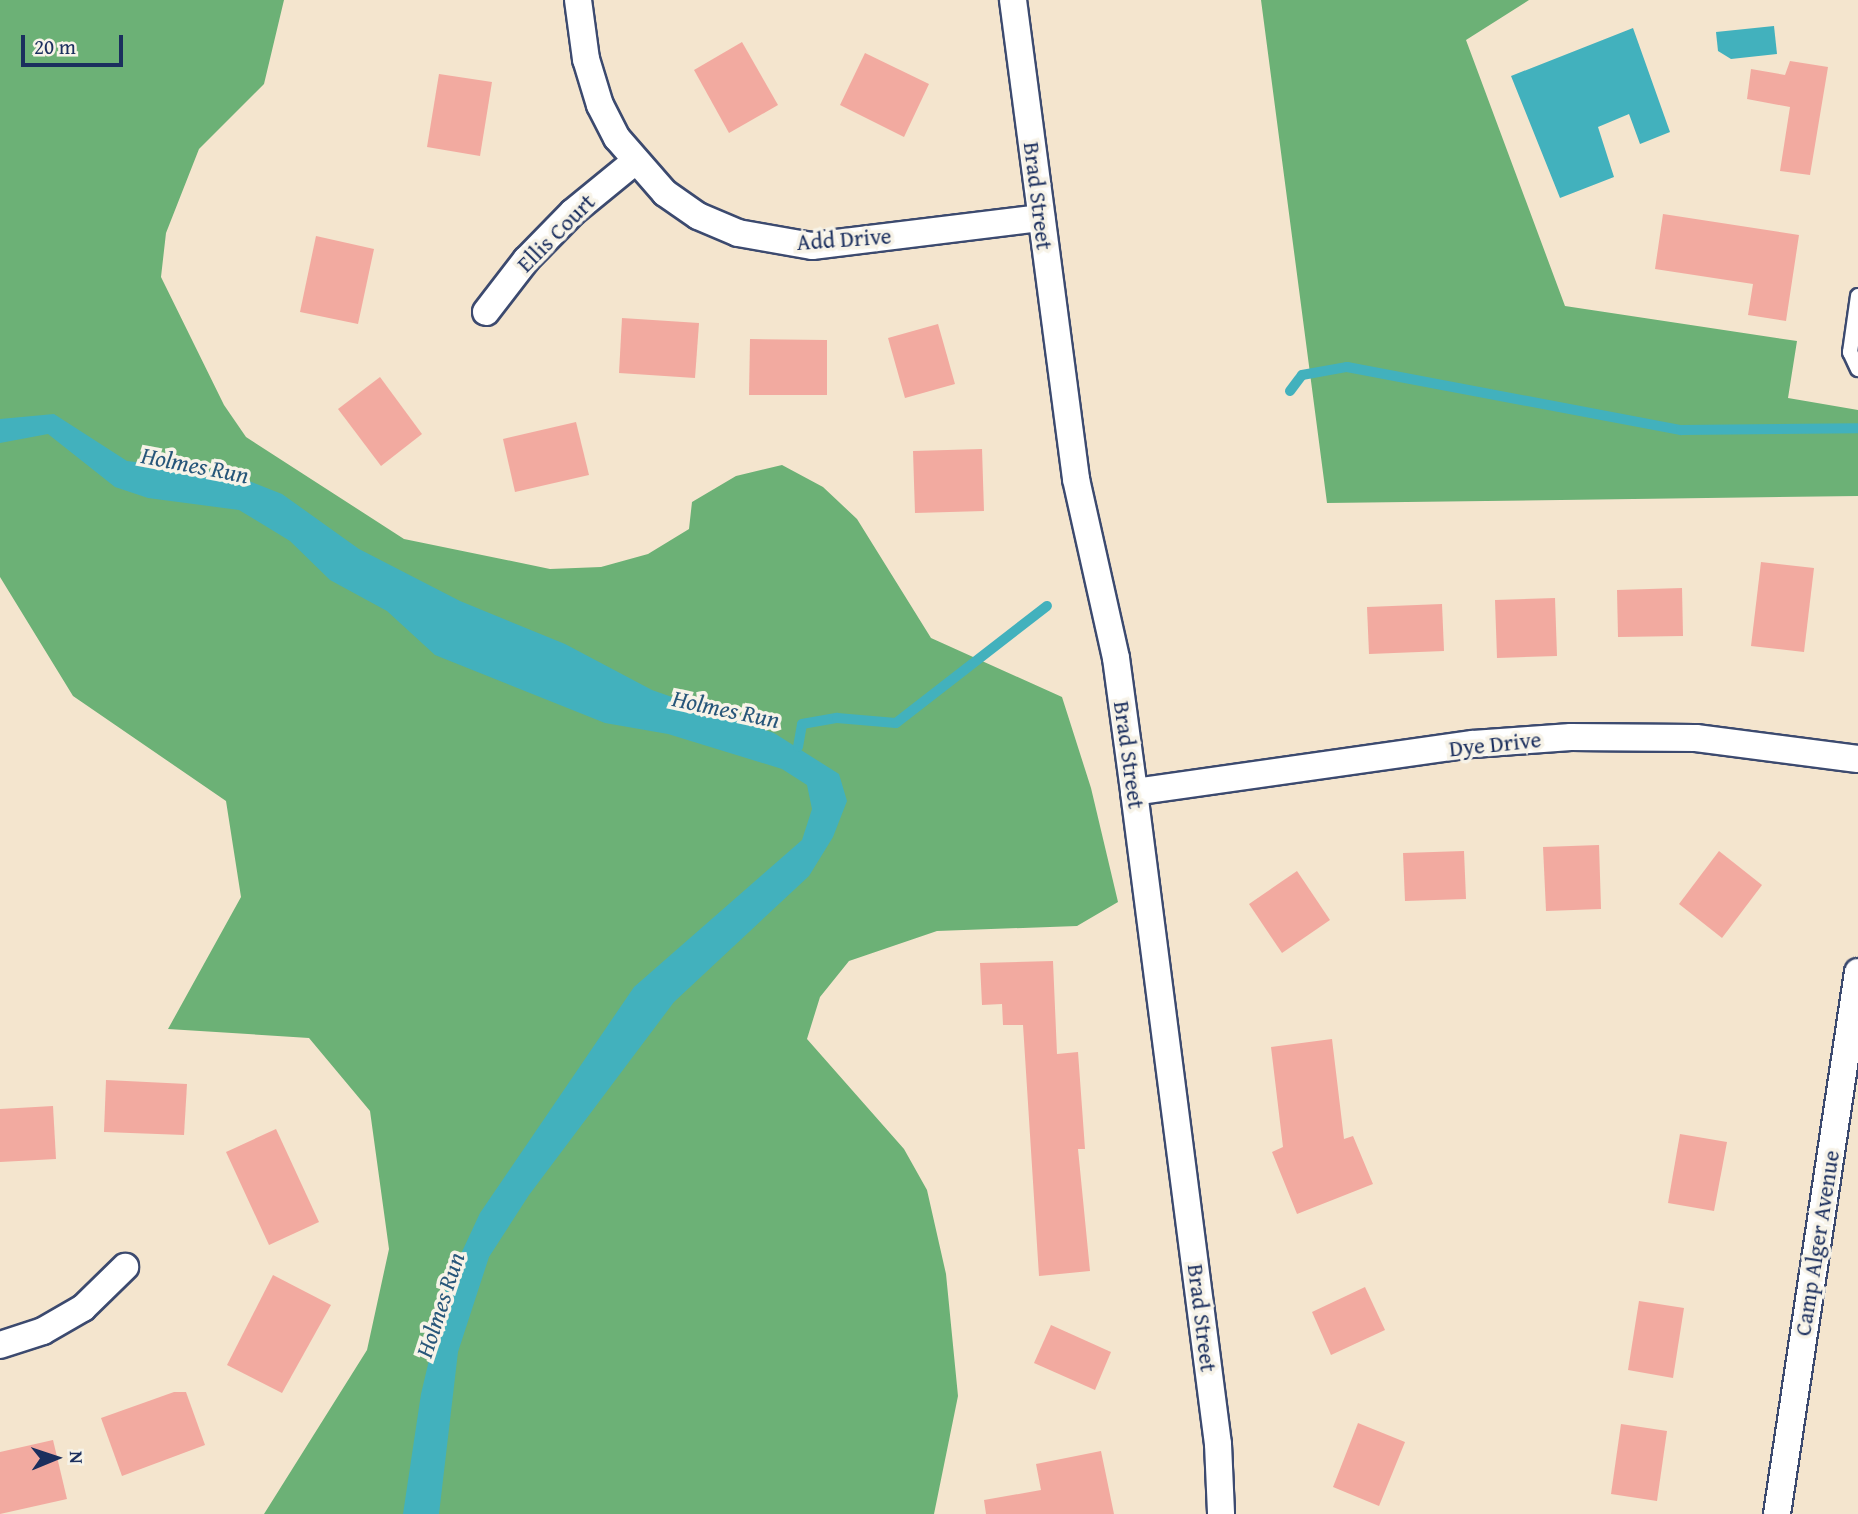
<!DOCTYPE html>
<html>
<head>
<meta charset="utf-8">
<style>
	body { margin:0 }
	#map { position:relative; width:1858px; height:1514px; overflow:hidden; background:#f4e5ce; font-family:"Gentium Book Plus",serif }
	div>[style] { position:absolute }
	.forest>* { inset:0; background:#6cb176 }
	.water>* { inset:0; background:#42b1bd }
	.stream>* { height:10px; margin:-5px; padding:0 5px; transform-origin:5px; border-radius:5px; background:#42b1bd }
	.building>* { inset:0; background:#f2aaa0 }
	.roads { filter:drop-shadow(2px 0 #3c4a6f) drop-shadow(-2px 0 #3c4a6f) drop-shadow(0 2px #3c4a6f) drop-shadow(0 -2px #3c4a6f) }
	.lane>* { height:14px; margin:-7px; padding:0 7px; transform-origin:7px; border-radius:7px; background:#fff }
	.street>* { height:26px; margin:-13px; padding:0 13px; transform-origin:13px; border-radius:13px; background:#fff }
	span { translate:-50% -50%; white-space:nowrap; text-align:center; line-height:1.15; -webkit-text-stroke:7px #f7f3e8; paint-order:stroke }
	.street-label { font-size:23px; color:#1b2f5e }
	.water-label { font-size:24px; color:#27567a; font-style:italic }
	.north { position:absolute; left:21px; top:1423px; width:70px; height:70px; -webkit-text-stroke:5px #f7f3e8; paint-order:stroke; rotate:88deg; font-size:19px; font-weight:700; line-height:28px; text-align:center; color:#1b2f5e }
	.north::after { content:''; display:block; margin:auto; width:24px; height:32px; background:#1b2f5e; clip-path:polygon(50% 0,100% 100%,50% 72%,0 100%) }
	.scale { position:absolute; left:21px; top:35px; width:102px; height:32px; box-sizing:border-box; border:4px solid #1b2f5e; border-top:0; padding-left:9px; font-size:21px; line-height:24px; white-space:nowrap; color:#1b2f5e; -webkit-text-stroke:5px #f7f3e8; paint-order:stroke }
</style>
</head>
<body>
<div id="map">
	<div class="forest">
		<div style="clip-path:polygon(0 0,284px 0,264px 84px,199px 149px,166px 233px,161px 277px,224px 405px,246px 437px,404px 539px,550px 569px,601px 567px,648px 554px,689px 529px,692px 502px,736px 476px,782px 465px,823px 487px,857px 519px,931px 638px,1062px 697px,1091px 788px,1118px 902px,1077px 926px,937px 931px,849px 961px,820px 997px,807px 1039px,904px 1149px,927px 1190px,946px 1274px,958px 1396px,934px 1514px,264px 1514px,367px 1350px,389px 1249px,370px 1111px,309px 1038px,168px 1029px,241px 897px,226px 801px,73px 696px,0 577px)"></div>
		<div style="clip-path:polygon(1261px 0,1529px 0,1466px 40px,1565px 306px,1797px 341px,1788px 398px,1858px 410px,1858px 496px,1327px 503px)"></div>
	</div>
	<div class="water">
		<div style="clip-path:polygon(1774px 26px,1777px 54px,1731px 59px,1718px 51px,1716px 32px)"></div>
		<div style="clip-path:polygon(1633px 28px,1670px 132px,1640px 144px,1629px 114px,1598px 127px,1614px 177px,1560px 198px,1511px 76px)"></div>
		<div style="clip-path:polygon(54px 414px,127px 461px,229px 473px,282px 494px,359px 549px,460px 601px,565px 644px,652px 690px,774px 733px,839px 774px,847px 801px,833px 837px,809px 876px,674px 1002px,529px 1195px,489px 1257px,458px 1352px,439px 1514px,403px 1514px,421px 1394px,447px 1284px,480px 1213px,634px 987px,802px 840px,812px 809px,807px 785px,782px 769px,668px 734px,605px 723px,435px 655px,387px 611px,330px 580px,290px 541px,239px 510px,148px 498px,115px 487px,48px 434px,0 443px,0 419px)"></div>
	</div>
	<div class="stream">
		<div style="left:1290px;top:391px;width:20px;rotate:-53deg"></div>
		<div style="left:1302px;top:375px;width:46px;rotate:-10.1deg"></div>
		<div style="left:1347px;top:367px;width:340px;rotate:10.7deg"></div>
		<div style="left:1681px;top:430px;width:177px;rotate:-0.6deg"></div>
		<div style="left:798px;top:747px;width:23px;rotate:-80deg"></div>
		<div style="left:802px;top:724px;width:36px;rotate:-10deg"></div>
		<div style="left:837px;top:718px;width:59px;rotate:4.8deg"></div>
		<div style="left:896px;top:723px;width:191px;rotate:-37.8deg"></div>
	</div>
	<div class="building">
		<div style="clip-path:polygon(742px 42px,778px 105px,729px 133px,694px 70px)"></div>
		<div style="clip-path:polygon(865px 53px,929px 84px,904px 137px,840px 105px)"></div>
		<div style="clip-path:polygon(1790px 61px,1828px 67px,1810px 175px,1780px 171px,1790px 107px,1747px 99px,1751px 69px,1785px 75px)"></div>
		<div style="clip-path:polygon(439px 74px,492px 82px,480px 156px,427px 147px)"></div>
		<div style="clip-path:polygon(1663px 214px,1799px 235px,1786px 321px,1748px 315px,1753px 284px,1655px 269px)"></div>
		<div style="clip-path:polygon(316px 236px,374px 249px,358px 324px,300px 312px)"></div>
		<div style="clip-path:polygon(622px 318px,699px 323px,695px 378px,619px 373px)"></div>
		<div style="clip-path:polygon(938px 324px,955px 384px,905px 398px,888px 338px)"></div>
		<div style="clip-path:polygon(750px 339px,827px 340px,827px 395px,749px 395px)"></div>
		<div style="clip-path:polygon(380px 377px,422px 434px,381px 466px,338px 409px)"></div>
		<div style="clip-path:polygon(576px 422px,589px 475px,515px 492px,503px 439px)"></div>
		<div style="clip-path:polygon(982px 449px,984px 511px,915px 513px,913px 451px)"></div>
		<div style="clip-path:polygon(1761px 562px,1814px 568px,1804px 652px,1751px 646px)"></div>
		<div style="clip-path:polygon(1682px 588px,1683px 636px,1618px 637px,1617px 590px)"></div>
		<div style="clip-path:polygon(1555px 598px,1557px 656px,1497px 658px,1495px 600px)"></div>
		<div style="clip-path:polygon(1442px 604px,1444px 651px,1369px 654px,1367px 607px)"></div>
		<div style="clip-path:polygon(1599px 845px,1601px 909px,1546px 911px,1543px 847px)"></div>
		<div style="clip-path:polygon(1464px 851px,1466px 899px,1405px 901px,1403px 853px)"></div>
		<div style="clip-path:polygon(1719px 851px,1762px 885px,1722px 938px,1679px 904px)"></div>
		<div style="clip-path:polygon(1297px 871px,1330px 920px,1282px 953px,1249px 904px)"></div>
		<div style="clip-path:polygon(1053px 961px,1057px 1054px,1078px 1052px,1085px 1149px,1078px 1149px,1090px 1271px,1039px 1276px,1023px 1025px,1003px 1025px,1002px 1004px,982px 1005px,980px 963px)"></div>
		<div style="clip-path:polygon(1332px 1039px,1344px 1139px,1353px 1136px,1373px 1184px,1297px 1214px,1272px 1152px,1283px 1147px,1271px 1047px)"></div>
		<div style="clip-path:polygon(106px 1080px,187px 1084px,184px 1135px,104px 1132px)"></div>
		<div style="clip-path:polygon(53px 1106px,56px 1159px,0 1162px,0 1109px)"></div>
		<div style="clip-path:polygon(276px 1129px,319px 1222px,269px 1245px,226px 1152px)"></div>
		<div style="clip-path:polygon(1680px 1134px,1727px 1142px,1714px 1211px,1668px 1203px)"></div>
		<div style="clip-path:polygon(273px 1275px,331px 1305px,282px 1393px,227px 1365px)"></div>
		<div style="clip-path:polygon(1365px 1287px,1385px 1330px,1331px 1355px,1312px 1312px)"></div>
		<div style="clip-path:polygon(1639px 1301px,1684px 1308px,1673px 1378px,1628px 1370px)"></div>
		<div style="clip-path:polygon(1051px 1325px,1111px 1352px,1095px 1390px,1034px 1363px)"></div>
		<div style="clip-path:polygon(174px 1392px,186px 1392px,205px 1445px,122px 1476px,101px 1418px)"></div>
		<div style="clip-path:polygon(1358px 1423px,1405px 1442px,1379px 1506px,1333px 1487px)"></div>
		<div style="clip-path:polygon(1621px 1424px,1667px 1431px,1657px 1501px,1611px 1494px)"></div>
		<div style="clip-path:polygon(53px 1440px,67px 1499px,0 1514px,0 1452px)"></div>
		<div style="clip-path:polygon(1101px 1451px,1114px 1514px,986px 1514px,984px 1500px,1041px 1490px,1036px 1464px)"></div>
	</div>
	<div class="roads">
		<div class="lane">
			<div style="left:1858px;top:296px;width:57px;rotate:98.1deg"></div>
			<div style="left:1850px;top:352px;width:19px;rotate:65deg"></div>
		</div>
		<div class="street">
			<div style="left:578px;top:0;width:60px;rotate:82.3deg"></div>
			<div style="left:586px;top:59px;width:48px;rotate:73.1deg"></div>
			<div style="left:600px;top:105px;width:37px;rotate:63deg"></div>
			<div style="left:617px;top:138px;width:73px;rotate:48.9deg"></div>
			<div style="left:665px;top:193px;width:40px;rotate:34.9deg"></div>
			<div style="left:698px;top:216px;width:43px;rotate:23deg"></div>
			<div style="left:738px;top:233px;width:75px;rotate:10deg"></div>
			<div style="left:812px;top:246px;width:231px;rotate:-7deg"></div>
			<div style="left:1013px;top:0;width:483px;rotate:82.5deg"></div>
			<div style="left:1076px;top:479px;width:183px;rotate:77.4deg"></div>
			<div style="left:1116px;top:658px;width:135px;rotate:82.3deg"></div>
			<div style="left:1134px;top:792px;width:657px;rotate:82.66deg"></div>
			<div style="left:1218px;top:1444px;width:70px;rotate:87.5deg"></div>
			<div style="left:486px;top:312px;width:66px;rotate:-52.4deg"></div>
			<div style="left:526px;top:260px;width:67px;rotate:-45.6deg"></div>
			<div style="left:573px;top:212px;width:79px;rotate:-39.3deg"></div>
			<div style="left:1134px;top:792px;width:342px;rotate:-8.1deg"></div>
			<div style="left:1473px;top:744px;width:98px;rotate:-4.1deg"></div>
			<div style="left:1571px;top:737px;width:125px;rotate:0.5deg"></div>
			<div style="left:1696px;top:738px;width:163px;rotate:7.4deg"></div>
			<div style="left:0;top:1345px;width:45px;rotate:-18deg"></div>
			<div style="left:43px;top:1331px;width:46px;rotate:-29.9deg"></div>
			<div style="left:83px;top:1308px;width:59px;rotate:-44.3deg"></div>
			<div style="left:1777px;top:1514px;width:548px;rotate:-81.5deg"></div>
		</div>
	</div>
	<div class="street-label">
		<span style="left:1038px;top:196px;rotate:83deg">Brad Street</span>
		<span style="left:556px;top:233px;rotate:-45deg">Ellis Court</span>
		<span style="left:844px;top:239px;rotate:-4deg">Add Drive</span>
		<span style="left:1495px;top:744px;rotate:-6deg">Dye Drive</span>
		<span style="left:1129px;top:755px;rotate:82deg">Brad Street</span>
		<span style="left:1817px;top:1243px;rotate:-81deg">Camp Alger Avenue</span>
		<span style="left:1202px;top:1318px;rotate:83deg">Brad Street</span>
	</div>
	<div class="water-label">
		<span style="left:195px;top:465px;rotate:11deg">Holmes Run</span>
		<span style="left:726px;top:709px;rotate:12deg">Holmes Run</span>
		<span style="left:440px;top:1305px;rotate:-72deg">Holmes Run</span>
	</div>
	<div class="north">N</div>
	<div class="scale">20 m</div>
</div>
</body>
</html>
